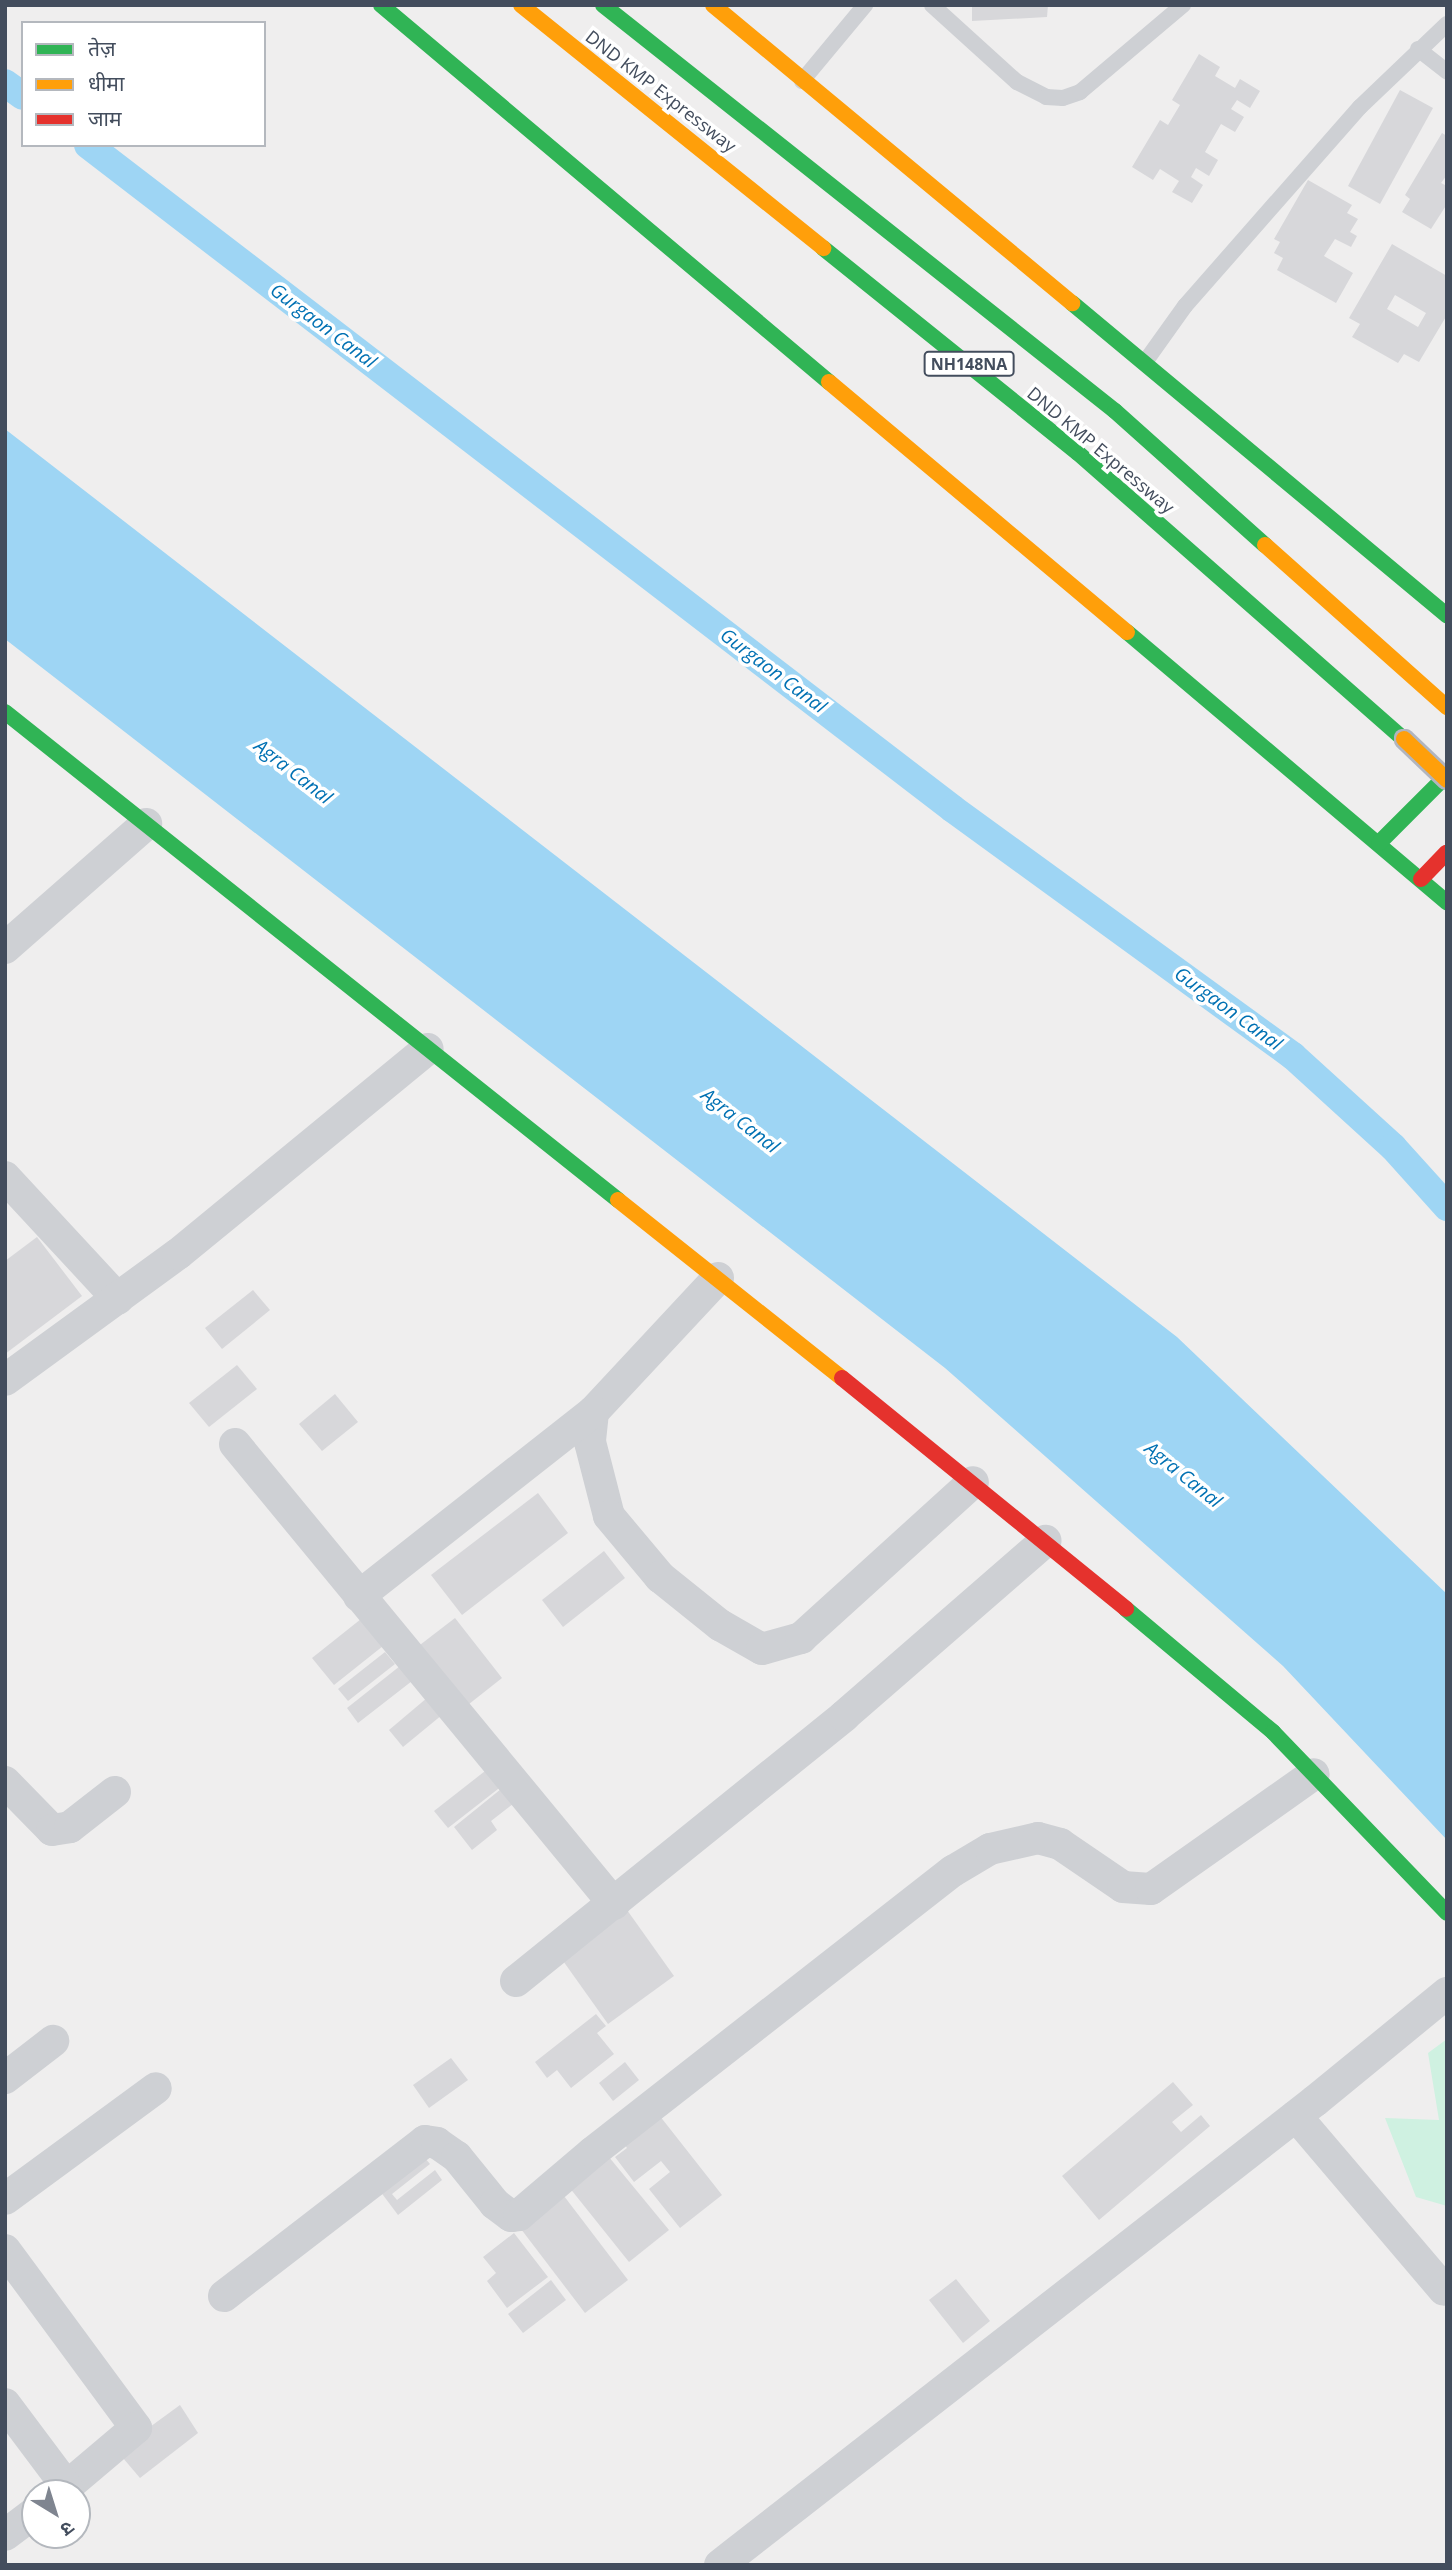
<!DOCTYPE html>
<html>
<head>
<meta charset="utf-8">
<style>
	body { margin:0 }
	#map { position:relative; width:1452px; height:2570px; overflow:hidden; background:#efeeee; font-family:"Open Sans","Noto Sans Devanagari",sans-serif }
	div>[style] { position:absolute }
	.green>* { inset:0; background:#cff1e1 }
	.water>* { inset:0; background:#9ed5f4 }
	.canal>* { height:28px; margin:-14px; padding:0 14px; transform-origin:14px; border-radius:14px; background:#9ed5f4 }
	.building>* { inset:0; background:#d7d7da }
	.lane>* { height:16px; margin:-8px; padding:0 8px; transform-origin:8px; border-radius:8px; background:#ced0d4 }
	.street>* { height:32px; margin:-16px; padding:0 16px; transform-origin:16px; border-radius:16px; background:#ced0d4 }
	.fast>* { height:16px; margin:-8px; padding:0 8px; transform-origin:8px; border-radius:8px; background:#30b455 }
	.slow>* { height:16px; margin:-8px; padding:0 8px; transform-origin:8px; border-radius:8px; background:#ff9f0a }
	.jam>* { height:16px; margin:-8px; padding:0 8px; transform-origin:8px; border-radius:8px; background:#e5322d }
	.bridges { filter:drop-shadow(2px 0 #b1b5bf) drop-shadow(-2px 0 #b1b5bf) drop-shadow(0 2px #b1b5bf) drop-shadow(0 -2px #b1b5bf) }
	.slow-bridge>* { height:16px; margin:-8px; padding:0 8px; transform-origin:8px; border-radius:8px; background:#ff9f0a }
	span { translate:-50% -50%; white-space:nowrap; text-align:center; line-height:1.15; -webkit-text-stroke:7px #fff; paint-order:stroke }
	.shield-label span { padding:2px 5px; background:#fff; border:2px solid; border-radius:5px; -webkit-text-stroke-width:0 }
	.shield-label { font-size:16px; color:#434d5d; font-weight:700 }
	.street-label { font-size:18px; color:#434d5d }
	.water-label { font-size:19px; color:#0071b3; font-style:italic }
	.frame { position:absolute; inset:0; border:7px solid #434d5d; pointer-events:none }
	.legend { position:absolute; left:21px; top:21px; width:245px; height:126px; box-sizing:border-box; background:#fff; border:2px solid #b4b8be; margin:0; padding:9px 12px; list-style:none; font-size:21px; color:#434d5d }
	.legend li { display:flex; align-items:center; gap:14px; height:35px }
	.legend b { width:35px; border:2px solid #b4b8be }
	.north { position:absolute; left:21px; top:2479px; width:70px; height:70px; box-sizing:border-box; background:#fff; border:2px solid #b4b8be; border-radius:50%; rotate:142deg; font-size:19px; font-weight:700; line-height:28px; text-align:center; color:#434d5d }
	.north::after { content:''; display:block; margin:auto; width:24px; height:32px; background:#7f8590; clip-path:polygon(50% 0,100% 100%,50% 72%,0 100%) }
</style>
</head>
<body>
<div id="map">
	<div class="green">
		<div style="clip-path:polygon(1447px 2039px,1447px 2206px,1416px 2197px,1385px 2118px,1439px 2120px,1428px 2053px)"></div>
	</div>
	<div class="water">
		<div style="clip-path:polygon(5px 429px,1177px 1337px,1447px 1594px,1447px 1840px,1283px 1666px,945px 1368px,5px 639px)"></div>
	</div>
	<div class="canal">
		<div style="left:5px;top:83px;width:22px;rotate:36deg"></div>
		<div style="left:88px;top:145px;width:1090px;rotate:37.51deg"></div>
		<div style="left:953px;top:809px;width:420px;rotate:36deg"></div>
		<div style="left:1293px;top:1056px;width:135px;rotate:42.3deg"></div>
		<div style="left:1393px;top:1147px;width:81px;rotate:48deg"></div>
	</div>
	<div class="building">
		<div style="clip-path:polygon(972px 5px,1048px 5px,1047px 17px,972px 21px)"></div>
		<div style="clip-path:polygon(1199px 54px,1220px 67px,1215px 76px,1235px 88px,1240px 79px,1260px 91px,1250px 108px,1237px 100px,1231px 109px,1244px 117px,1235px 132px,1221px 124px,1205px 152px,1218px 160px,1209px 176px,1196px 168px,1191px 177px,1203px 185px,1192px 203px,1172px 192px,1179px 181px,1160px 169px,1153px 180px,1132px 167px,1160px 120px,1168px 125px,1180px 105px,1172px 100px)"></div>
		<div style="clip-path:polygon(1400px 90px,1433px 108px,1380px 204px,1348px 186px)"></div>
		<div style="clip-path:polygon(1442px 133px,1447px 136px,1447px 175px,1441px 183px,1447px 186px,1447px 204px,1431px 229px,1402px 212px,1410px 199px,1405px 195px)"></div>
		<div style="clip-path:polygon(1308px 180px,1352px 205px,1347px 213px,1358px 219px,1350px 232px,1357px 236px,1351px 247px,1335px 239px,1324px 256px,1353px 273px,1336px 303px,1277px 270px,1283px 258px,1274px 253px,1280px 242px,1274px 239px)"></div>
		<div style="clip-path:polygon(evenodd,1392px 244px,1447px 276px,1447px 315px,1419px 362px,1404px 354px,1398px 363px,1352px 337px,1360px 324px,1349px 318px,1392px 244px,1395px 295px,1426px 313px,1418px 327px,1387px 309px,1395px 295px)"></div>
		<div style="clip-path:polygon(37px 1237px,82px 1296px,5px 1354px,5px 1261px)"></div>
		<div style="clip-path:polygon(253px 1290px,270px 1310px,222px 1349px,205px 1328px)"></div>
		<div style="clip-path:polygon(237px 1365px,257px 1389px,209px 1427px,189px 1403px)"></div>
		<div style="clip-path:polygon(335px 1394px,358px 1422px,322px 1451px,299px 1424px)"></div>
		<div style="clip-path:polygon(538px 1493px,568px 1533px,462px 1615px,431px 1575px)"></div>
		<div style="clip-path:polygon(604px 1551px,625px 1578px,563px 1627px,542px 1600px)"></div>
		<div style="clip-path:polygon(455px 1618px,502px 1678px,464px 1708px,416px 1648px)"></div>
		<div style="clip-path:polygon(361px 1619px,383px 1646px,334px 1685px,312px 1658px)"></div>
		<div style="clip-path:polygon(385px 1652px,395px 1664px,348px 1701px,338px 1689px)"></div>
		<div style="clip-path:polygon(400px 1666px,412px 1681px,358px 1723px,347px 1708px)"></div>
		<div style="clip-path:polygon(434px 1692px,448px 1710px,403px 1747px,389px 1730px)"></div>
		<div style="clip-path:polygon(494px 1764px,507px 1782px,448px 1828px,434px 1811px)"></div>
		<div style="clip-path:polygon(506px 1785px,518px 1800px,491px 1821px,497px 1830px,472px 1850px,454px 1827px)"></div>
		<div style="clip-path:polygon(627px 1910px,674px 1976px,608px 2024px,561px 1958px)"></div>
		<div style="clip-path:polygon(596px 2014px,606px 2026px,597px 2033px,614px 2054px,571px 2088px,557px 2070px,547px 2078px,535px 2062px)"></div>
		<div style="clip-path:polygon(451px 2058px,468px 2080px,429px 2108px,413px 2085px)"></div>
		<div style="clip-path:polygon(625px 2062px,639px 2080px,613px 2101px,599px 2083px)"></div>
		<div style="clip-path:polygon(1173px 2082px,1193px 2105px,1172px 2122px,1181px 2132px,1201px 2115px,1210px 2126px,1099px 2220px,1062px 2176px)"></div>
		<div style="clip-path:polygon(652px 2106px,722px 2195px,680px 2228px,649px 2189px,670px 2172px,661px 2161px,634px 2182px,615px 2157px,627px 2148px,617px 2134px)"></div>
		<div style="clip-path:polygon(604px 2151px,669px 2230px,629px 2262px,565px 2182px)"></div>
		<div style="clip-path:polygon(420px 2152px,430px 2164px,392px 2194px,397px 2200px,435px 2170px,442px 2180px,398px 2215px,377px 2187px)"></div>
		<div style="clip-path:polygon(564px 2196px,628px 2280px,585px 2313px,521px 2229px)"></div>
		<div style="clip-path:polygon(514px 2233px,548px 2277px,507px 2308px,487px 2281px,496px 2273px,483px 2257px)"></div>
		<div style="clip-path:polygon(956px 2279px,990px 2321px,963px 2343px,929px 2300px)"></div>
		<div style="clip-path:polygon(551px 2280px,566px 2300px,523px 2333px,508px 2314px)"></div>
		<div style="clip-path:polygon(180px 2405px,198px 2433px,140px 2478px,117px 2451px)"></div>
	</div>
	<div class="lane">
		<div style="left:932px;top:5px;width:115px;rotate:42.2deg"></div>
		<div style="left:1017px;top:82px;width:33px;rotate:27deg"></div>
		<div style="left:1046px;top:97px;width:17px;rotate:3deg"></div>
		<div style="left:1063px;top:98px;width:18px;rotate:-19deg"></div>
		<div style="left:1080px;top:92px;width:135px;rotate:-40.2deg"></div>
		<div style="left:1418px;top:49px;width:37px;rotate:38deg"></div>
		<div style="left:802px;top:81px;width:99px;rotate:-50.3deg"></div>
		<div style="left:1145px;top:362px;width:69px;rotate:-54.5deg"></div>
		<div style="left:1185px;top:306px;width:265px;rotate:-48.7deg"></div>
		<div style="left:1360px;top:107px;width:120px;rotate:-43.7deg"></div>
	</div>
	<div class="street">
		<div style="left:5px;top:948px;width:188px;rotate:-41.3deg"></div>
		<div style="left:5px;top:1177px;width:166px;rotate:47.2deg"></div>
		<div style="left:718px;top:1278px;width:183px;rotate:133deg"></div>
		<div style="left:593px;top:1412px;width:30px;rotate:96deg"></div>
		<div style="left:590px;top:1442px;width:76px;rotate:75.6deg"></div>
		<div style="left:609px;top:1516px;width:80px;rotate:50.1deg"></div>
		<div style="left:660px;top:1577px;width:77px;rotate:38.7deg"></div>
		<div style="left:720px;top:1625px;width:48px;rotate:29.7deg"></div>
		<div style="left:762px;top:1649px;width:41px;rotate:-15.8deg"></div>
		<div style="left:801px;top:1638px;width:232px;rotate:-42.2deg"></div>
		<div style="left:5px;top:1380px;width:214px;rotate:-36.1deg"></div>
		<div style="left:178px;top:1254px;width:323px;rotate:-39.4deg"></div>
		<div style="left:235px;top:1444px;width:596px;rotate:50.51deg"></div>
		<div style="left:359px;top:1596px;width:298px;rotate:-38.2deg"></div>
		<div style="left:5px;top:1782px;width:67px;rotate:45.6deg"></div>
		<div style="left:52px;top:1830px;width:18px;rotate:-9deg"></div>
		<div style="left:70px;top:1827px;width:57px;rotate:-37.9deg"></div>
		<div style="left:516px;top:1981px;width:422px;rotate:-38.9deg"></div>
		<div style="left:844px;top:1716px;width:267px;rotate:-41deg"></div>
		<div style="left:5px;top:2078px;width:61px;rotate:-37.6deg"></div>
		<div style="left:1296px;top:2116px;width:228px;rotate:49.6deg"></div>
		<div style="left:5px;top:2199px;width:187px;rotate:-36.3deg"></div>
		<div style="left:5px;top:2250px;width:221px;rotate:53.6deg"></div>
		<div style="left:136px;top:2428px;width:101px;rotate:139.8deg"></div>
		<div style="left:224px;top:2296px;width:254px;rotate:-37.6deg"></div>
		<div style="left:425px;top:2141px;width:12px;rotate:9deg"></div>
		<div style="left:437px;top:2143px;width:24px;rotate:35deg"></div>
		<div style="left:457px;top:2157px;width:60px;rotate:51deg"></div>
		<div style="left:495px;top:2204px;width:20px;rotate:37deg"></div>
		<div style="left:511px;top:2216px;width:8px;rotate:-7deg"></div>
		<div style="left:519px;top:2215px;width:97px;rotate:-40.4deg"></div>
		<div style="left:593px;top:2152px;width:457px;rotate:-38deg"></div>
		<div style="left:953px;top:1871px;width:43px;rotate:-30.7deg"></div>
		<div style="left:990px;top:1849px;width:49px;rotate:-12.9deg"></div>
		<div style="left:1038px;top:1838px;width:23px;rotate:15deg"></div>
		<div style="left:1060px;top:1844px;width:76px;rotate:34.3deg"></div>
		<div style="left:1123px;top:1887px;width:28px;rotate:4deg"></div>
		<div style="left:1151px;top:1889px;width:199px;rotate:-35.2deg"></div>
		<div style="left:5px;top:2404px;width:104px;rotate:53.2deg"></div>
		<div style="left:5px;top:2535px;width:38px;rotate:-37deg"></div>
		<div style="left:720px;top:2565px;width:755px;rotate:-37.95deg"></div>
		<div style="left:1315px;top:2101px;width:171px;rotate:-39.3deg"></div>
	</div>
	<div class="fast">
		<div style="left:381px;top:5px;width:586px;rotate:40.08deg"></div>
		<div style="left:603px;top:5px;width:653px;rotate:38.41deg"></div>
		<div style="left:1115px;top:411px;width:201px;rotate:41.8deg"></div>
		<div style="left:823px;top:248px;width:327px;rotate:38.8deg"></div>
		<div style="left:1078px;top:453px;width:434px;rotate:41.3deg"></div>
		<div style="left:1072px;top:303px;width:488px;rotate:39.8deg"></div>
		<div style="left:1127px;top:632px;width:419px;rotate:40.2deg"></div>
		<div style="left:5px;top:712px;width:784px;rotate:38.52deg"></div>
		<div style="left:1379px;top:843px;width:96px;rotate:-45deg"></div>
		<div style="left:1126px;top:1609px;width:192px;rotate:39.9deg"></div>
		<div style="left:1273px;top:1732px;width:251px;rotate:46.1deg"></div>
	</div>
	<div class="slow">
		<div style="left:521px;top:5px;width:388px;rotate:38.8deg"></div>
		<div style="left:713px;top:5px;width:467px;rotate:39.7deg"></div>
		<div style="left:829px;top:382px;width:389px;rotate:40deg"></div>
		<div style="left:1265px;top:545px;width:244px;rotate:41.7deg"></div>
		<div style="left:618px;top:1200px;width:286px;rotate:38.5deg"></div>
	</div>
	<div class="jam">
		<div style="left:1421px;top:879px;width:37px;rotate:-46deg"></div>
		<div style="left:842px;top:1378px;width:366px;rotate:39.1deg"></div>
	</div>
	<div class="bridges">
		<div class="slow-bridge">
			<div style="left:1404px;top:739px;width:59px;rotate:43.6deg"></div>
		</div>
	</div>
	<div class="shield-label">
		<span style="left:969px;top:364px">NH148NA</span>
	</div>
	<div class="street-label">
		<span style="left:661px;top:91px;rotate:38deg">DND KMP Expressway</span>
		<span style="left:1101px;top:450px;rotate:40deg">DND KMP Expressway</span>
	</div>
	<div class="water-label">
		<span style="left:323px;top:326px;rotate:37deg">Gurgaon Canal</span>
		<span style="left:773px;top:671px;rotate:37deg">Gurgaon Canal</span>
		<span style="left:293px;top:772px;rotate:38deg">Agra Canal</span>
		<span style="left:1228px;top:1009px;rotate:36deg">Gurgaon Canal</span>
		<span style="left:740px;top:1121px;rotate:38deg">Agra Canal</span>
		<span style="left:1183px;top:1475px;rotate:39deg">Agra Canal</span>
	</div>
	<div class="frame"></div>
	<ul class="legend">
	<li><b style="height:9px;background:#30b455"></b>तेज़</li>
	<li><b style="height:9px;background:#ff9f0a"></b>धीमा</li>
	<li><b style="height:9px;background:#e5322d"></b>जाम</li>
	</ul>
	<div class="north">उ</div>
</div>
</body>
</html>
